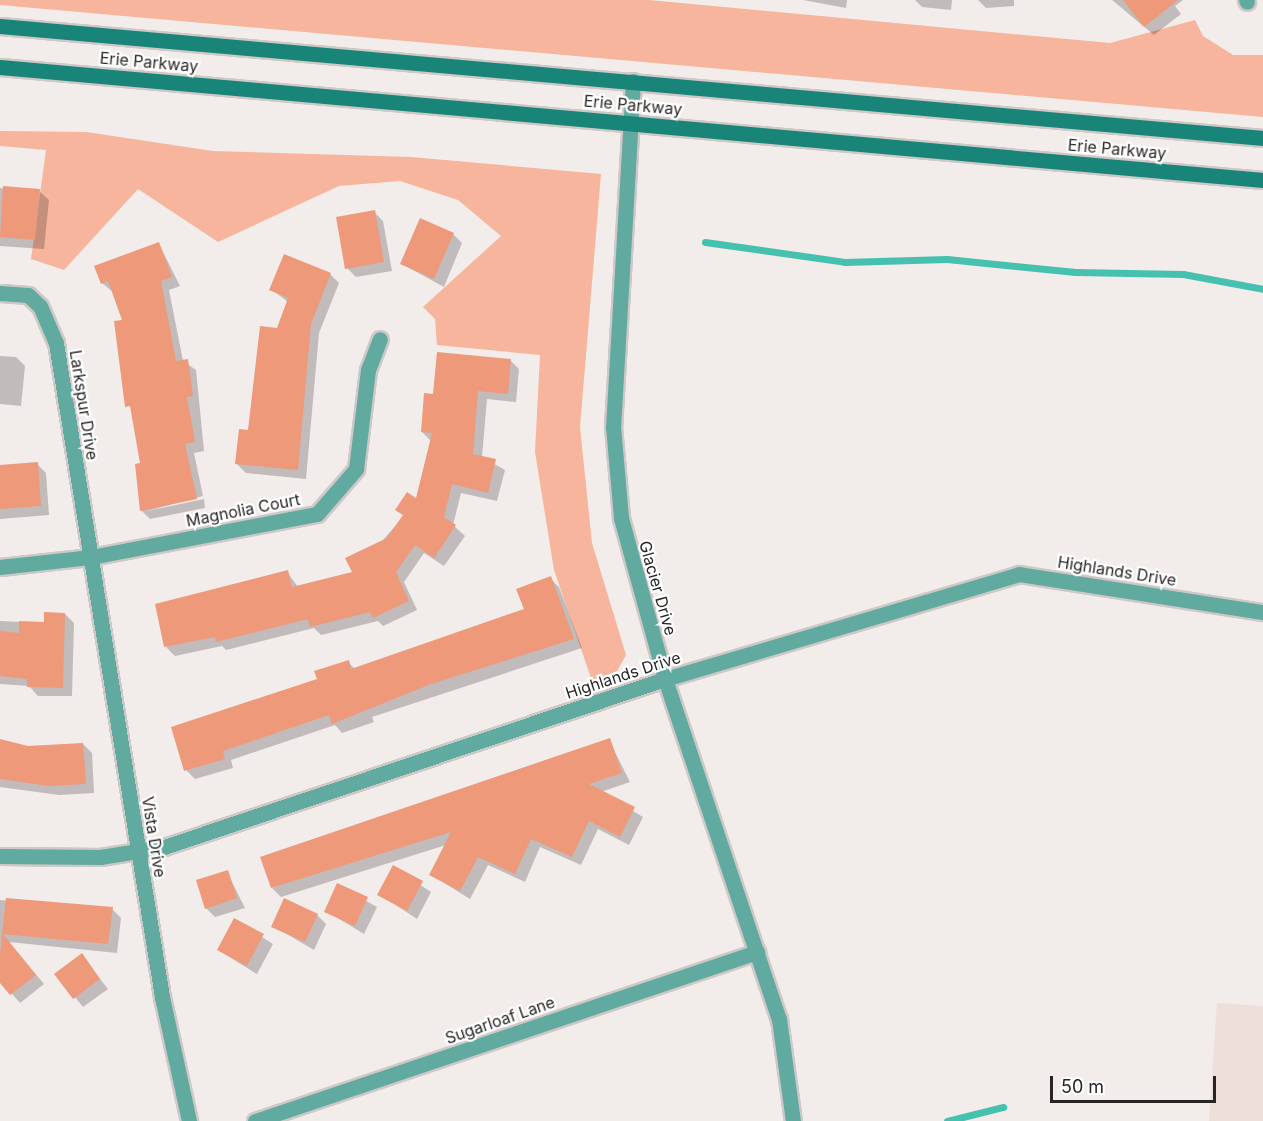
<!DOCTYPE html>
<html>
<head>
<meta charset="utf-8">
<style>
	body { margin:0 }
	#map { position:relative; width:1263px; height:1121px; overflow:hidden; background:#f2ecea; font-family:Inter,sans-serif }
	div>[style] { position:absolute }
	.built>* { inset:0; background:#eddfda }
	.green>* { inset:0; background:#f6b59c }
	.shadow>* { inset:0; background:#0003 }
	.stream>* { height:7px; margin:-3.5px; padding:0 3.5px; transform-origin:3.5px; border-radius:3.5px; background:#46c1b0 }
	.building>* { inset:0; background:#ed997a }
	.roads { filter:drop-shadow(2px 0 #cec8c7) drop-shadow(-2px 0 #cec8c7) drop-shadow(0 2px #cec8c7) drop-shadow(0 -2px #cec8c7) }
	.street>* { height:15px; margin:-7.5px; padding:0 7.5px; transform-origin:7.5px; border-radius:7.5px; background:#60aa9f }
	.secondary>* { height:15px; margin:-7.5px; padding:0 7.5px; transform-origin:7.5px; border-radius:7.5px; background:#198478 }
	span { translate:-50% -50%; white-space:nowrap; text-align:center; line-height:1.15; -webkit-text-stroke:4.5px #fff; paint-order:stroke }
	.street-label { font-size:16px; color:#282625 }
	.scale { position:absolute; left:1050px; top:1076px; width:166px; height:27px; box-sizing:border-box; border:3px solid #282625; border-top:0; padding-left:8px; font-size:18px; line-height:21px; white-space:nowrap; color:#282625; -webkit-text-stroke:4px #fff; paint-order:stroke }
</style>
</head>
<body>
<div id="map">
	<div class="built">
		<div style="clip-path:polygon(1217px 1003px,1263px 1006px,1263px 1121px,1209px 1121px)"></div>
	</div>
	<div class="green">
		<div style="clip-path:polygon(0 0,649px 0,1110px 43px,1195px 20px,1203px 36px,1233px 55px,1263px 55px,1263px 117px,0 5px)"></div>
		<div style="clip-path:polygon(0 131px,86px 132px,213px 151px,411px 157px,601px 174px,580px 427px,592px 543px,626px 655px,617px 671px,592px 681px,554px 570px,535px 452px,540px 355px,437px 345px,435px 319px,423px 307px,501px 236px,458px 200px,400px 181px,339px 186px,218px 242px,138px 189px,64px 270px,31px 259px,46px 150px,0 146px)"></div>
	</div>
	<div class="shadow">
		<div style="clip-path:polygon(803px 0,847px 0,846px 8px)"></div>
		<div style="clip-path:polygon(915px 0,952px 0,951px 10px,922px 7px)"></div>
		<div style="clip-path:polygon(978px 0,1014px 0,1014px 6px,986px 8px)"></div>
		<div style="clip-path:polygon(1112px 0,1183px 0,1175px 6px,1181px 14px,1154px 35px)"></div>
		<div style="clip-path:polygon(0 188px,39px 191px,49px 200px,44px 249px,0 246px)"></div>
		<div style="clip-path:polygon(374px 212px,383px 221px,392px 271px,356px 277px,347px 268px)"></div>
		<div style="clip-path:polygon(453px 234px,462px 243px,444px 287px,402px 264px)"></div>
		<div style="clip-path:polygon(159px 244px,180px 286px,169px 290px,183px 361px,196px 370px,204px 451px,194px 453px,203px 496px,147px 511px,204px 499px,205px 508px,150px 519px,141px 510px,142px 464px,124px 321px,113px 292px,102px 283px)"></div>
		<div style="clip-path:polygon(330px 274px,339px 283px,319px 333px,306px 479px,246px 473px,237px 464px,288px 302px,271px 289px)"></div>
		<div style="clip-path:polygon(0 356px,16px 357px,25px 366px,21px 406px,0 404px)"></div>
		<div style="clip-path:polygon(510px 360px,519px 369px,516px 402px,487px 399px,482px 457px,505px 470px,497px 501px,461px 493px,453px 525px,465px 536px,444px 566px,424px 553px,404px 582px,417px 610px,383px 626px,378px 621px,321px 635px,314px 628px,226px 650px,222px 646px,175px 656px,166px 647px,287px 572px,298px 587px,354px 573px,404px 516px,397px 509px,417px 500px,431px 441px,422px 432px,435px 395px)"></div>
		<div style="clip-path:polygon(37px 464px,46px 473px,49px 515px,0 519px,0 477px)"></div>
		<div style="clip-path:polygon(550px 578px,559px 587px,582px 648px,372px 717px,374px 722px,342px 733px,335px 725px,231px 760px,233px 768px,195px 779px,186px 770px,348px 662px,355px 669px,526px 610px)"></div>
		<div style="clip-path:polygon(65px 614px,74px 623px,72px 696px,38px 696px,29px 686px,0 684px,0 621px,45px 623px)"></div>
		<div style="clip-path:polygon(609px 740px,630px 782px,601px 792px,643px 817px,629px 845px,598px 829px,581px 865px,540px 847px,525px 882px,488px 865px,470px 899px,431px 875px,446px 845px,281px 897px,272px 888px)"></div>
		<div style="clip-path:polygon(0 742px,28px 748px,83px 744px,92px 753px,94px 793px,59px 795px,0 787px)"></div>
		<div style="clip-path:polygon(393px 867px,431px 892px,417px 919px,379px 894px)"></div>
		<div style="clip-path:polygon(227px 872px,245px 908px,215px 917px,206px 908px)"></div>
		<div style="clip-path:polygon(338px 885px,377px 907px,364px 934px,326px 911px)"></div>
		<div style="clip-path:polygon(0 900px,112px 909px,121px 918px,117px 953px,9px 942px,44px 984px,20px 1003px,0 980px)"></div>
		<div style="clip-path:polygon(317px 915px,326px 924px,314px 950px,273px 926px)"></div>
		<div style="clip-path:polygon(235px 920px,273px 944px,257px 974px,218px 950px)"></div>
		<div style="clip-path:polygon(81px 955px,108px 989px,83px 1007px,56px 974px)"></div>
	</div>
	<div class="stream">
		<div style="left:705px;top:242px;width:141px;rotate:8.1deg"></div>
		<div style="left:845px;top:262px;width:102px;rotate:-1.7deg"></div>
		<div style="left:947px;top:259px;width:129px;rotate:5.8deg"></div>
		<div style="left:1075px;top:272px;width:108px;rotate:1.1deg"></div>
		<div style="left:1183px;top:274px;width:81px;rotate:10.6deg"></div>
		<div style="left:947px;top:1121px;width:58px;rotate:-14deg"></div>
	</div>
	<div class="building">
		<div style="clip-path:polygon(1123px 0,1178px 0,1144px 27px)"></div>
		<div style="clip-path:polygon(3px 186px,40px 189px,35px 240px,0 237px)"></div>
		<div style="clip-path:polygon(375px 210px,384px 262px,345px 269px,336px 217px)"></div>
		<div style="clip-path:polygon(420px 218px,454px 233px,434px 279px,400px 264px)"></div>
		<div style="clip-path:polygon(159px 242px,172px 277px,161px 281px,176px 361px,188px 359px,193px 396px,187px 397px,195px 442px,185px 444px,197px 499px,140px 511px,135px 464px,140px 463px,130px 406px,125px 407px,114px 321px,122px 320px,108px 281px,101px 284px,94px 266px)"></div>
		<div style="clip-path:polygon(284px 254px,331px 273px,311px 324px,298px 470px,235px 464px,239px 429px,248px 430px,260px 326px,277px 328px,288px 298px,269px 290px)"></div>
		<div style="clip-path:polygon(437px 352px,511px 359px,508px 394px,478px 391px,473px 454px,496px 459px,488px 493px,452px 484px,444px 517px,456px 525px,434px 558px,415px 545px,396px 572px,409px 601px,373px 618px,370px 612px,310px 627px,308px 619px,216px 642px,215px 637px,164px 647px,155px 604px,288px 570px,292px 587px,352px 572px,345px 558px,387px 538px,403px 515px,395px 510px,407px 492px,416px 498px,432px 433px,421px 432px,424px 393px,433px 394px)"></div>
		<div style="clip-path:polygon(38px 462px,41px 506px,0 509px,0 465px)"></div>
		<div style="clip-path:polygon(551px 576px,574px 639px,431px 684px,332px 724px,329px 715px,223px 751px,225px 759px,184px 771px,171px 727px,317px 679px,314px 671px,349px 660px,351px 669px,524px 609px,516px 589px)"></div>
		<div style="clip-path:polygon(44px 612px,65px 613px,63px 688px,27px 687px,27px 679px,0 676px,0 631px,19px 633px,19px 621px,44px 622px)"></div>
		<div style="clip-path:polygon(610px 738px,622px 773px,589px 784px,635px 807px,620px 837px,589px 821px,572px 857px,531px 839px,515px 874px,478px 857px,460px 891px,429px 875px,451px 832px,271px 888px,260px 857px)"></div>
		<div style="clip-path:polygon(0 739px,28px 746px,83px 743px,86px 784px,49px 786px,0 779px)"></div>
		<div style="clip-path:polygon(393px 865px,423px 881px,407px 911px,377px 895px)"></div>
		<div style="clip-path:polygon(228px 870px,237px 898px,205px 909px,196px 880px)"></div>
		<div style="clip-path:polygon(337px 883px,368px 897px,355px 926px,324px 912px)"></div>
		<div style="clip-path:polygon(6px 898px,113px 907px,108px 944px,3px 934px,36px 975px,10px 995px,0 983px,0 954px)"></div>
		<div style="clip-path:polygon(284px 898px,318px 914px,305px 942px,271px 927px)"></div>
		<div style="clip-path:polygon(234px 918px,264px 934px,247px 966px,217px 950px)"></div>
		<div style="clip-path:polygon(82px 953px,100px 979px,73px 999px,54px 974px)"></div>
	</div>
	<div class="roads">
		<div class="street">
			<div style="left:1246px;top:0;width:2px;rotate:63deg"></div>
			<div style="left:633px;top:81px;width:346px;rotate:93.3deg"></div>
			<div style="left:613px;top:426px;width:92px;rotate:85deg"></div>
			<div style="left:621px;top:518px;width:167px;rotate:74.7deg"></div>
			<div style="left:665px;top:679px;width:359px;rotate:71.5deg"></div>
			<div style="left:779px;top:1019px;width:103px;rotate:82.2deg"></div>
			<div style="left:0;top:293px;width:28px;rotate:4deg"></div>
			<div style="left:28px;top:295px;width:16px;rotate:43deg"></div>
			<div style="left:40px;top:306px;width:40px;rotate:66.6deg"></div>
			<div style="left:56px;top:343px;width:663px;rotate:80.79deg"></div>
			<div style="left:162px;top:997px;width:127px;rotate:77.7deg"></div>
			<div style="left:0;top:567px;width:92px;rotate:-6.3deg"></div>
			<div style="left:91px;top:557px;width:230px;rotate:-10.8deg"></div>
			<div style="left:317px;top:514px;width:60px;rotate:-49.1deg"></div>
			<div style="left:356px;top:469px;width:100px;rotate:-83.1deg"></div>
			<div style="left:368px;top:370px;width:33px;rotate:-69deg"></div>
			<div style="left:0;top:856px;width:100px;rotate:0.6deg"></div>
			<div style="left:100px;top:857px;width:65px;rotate:-8.9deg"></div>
			<div style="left:164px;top:847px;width:528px;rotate:-18.54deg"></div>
			<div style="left:665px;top:679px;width:369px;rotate:-16.5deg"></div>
			<div style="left:1019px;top:574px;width:247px;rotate:8.9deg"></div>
			<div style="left:255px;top:1121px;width:530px;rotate:-18.61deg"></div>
		</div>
		<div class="secondary">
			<div style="left:0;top:26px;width:1268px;rotate:5.07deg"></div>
			<div style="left:0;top:67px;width:1268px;rotate:5.11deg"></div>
		</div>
	</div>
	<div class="street-label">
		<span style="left:149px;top:62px;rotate:5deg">Erie Parkway</span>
		<span style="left:633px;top:105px;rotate:5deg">Erie Parkway</span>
		<span style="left:1117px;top:149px;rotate:5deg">Erie Parkway</span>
		<span style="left:84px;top:405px;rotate:81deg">Larkspur Drive</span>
		<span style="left:243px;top:510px;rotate:-11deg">Magnolia Court</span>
		<span style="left:1117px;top:571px;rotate:9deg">Highlands Drive</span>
		<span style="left:658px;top:588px;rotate:74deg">Glacier Drive</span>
		<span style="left:623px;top:675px;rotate:-18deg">Highlands Drive</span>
		<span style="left:154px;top:837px;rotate:81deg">Vista Drive</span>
		<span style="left:500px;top:1020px;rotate:-19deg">Sugarloaf Lane</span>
	</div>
	<div class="scale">50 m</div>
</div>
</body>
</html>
